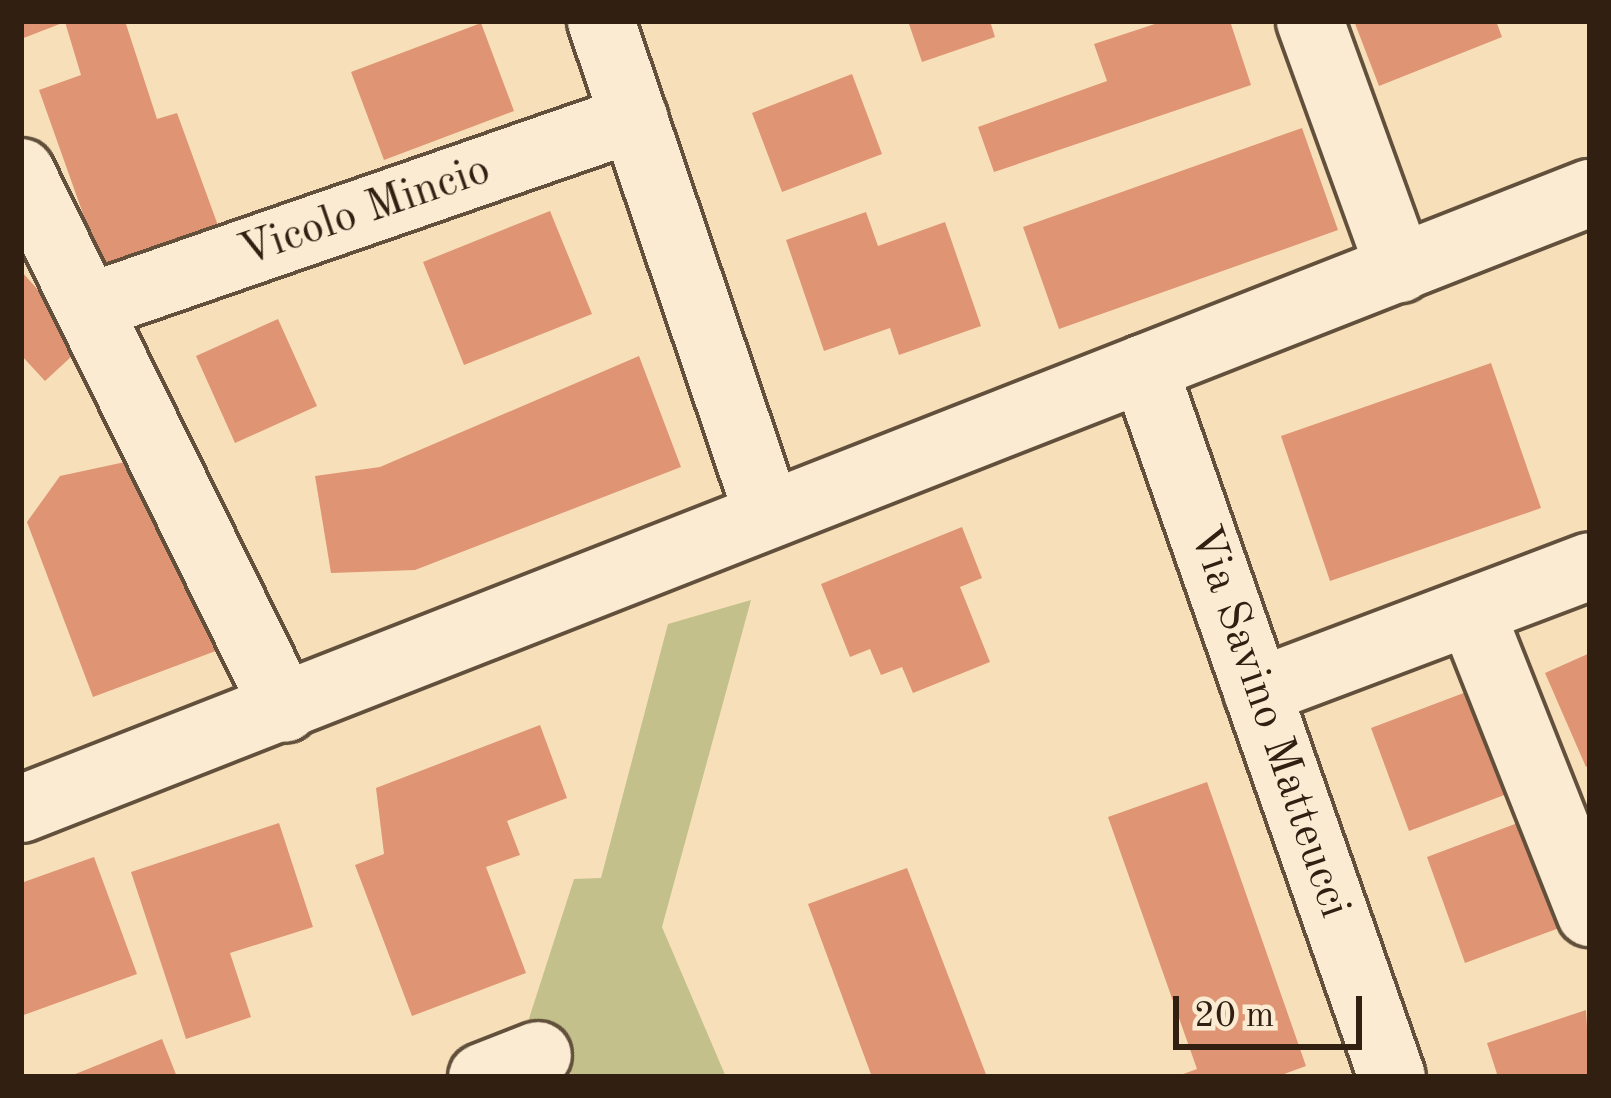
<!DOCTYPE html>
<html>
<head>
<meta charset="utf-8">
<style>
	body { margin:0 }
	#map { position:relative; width:1611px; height:1098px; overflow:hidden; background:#f7e0b9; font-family:"Old Standard TT",serif }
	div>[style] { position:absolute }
	.green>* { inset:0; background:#c3c08b }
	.building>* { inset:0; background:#df9474 }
	.roads { filter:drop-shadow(3px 0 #62503c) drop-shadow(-3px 0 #62503c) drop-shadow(0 3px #62503c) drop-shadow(0 -3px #62503c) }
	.minor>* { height:66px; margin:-33px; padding:0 33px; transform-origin:33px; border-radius:33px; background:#faebd2 }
	.tertiary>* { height:66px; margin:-33px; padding:0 33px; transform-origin:33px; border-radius:33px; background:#faebd2 }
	span { translate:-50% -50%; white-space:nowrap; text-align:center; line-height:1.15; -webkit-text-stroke:12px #faebd2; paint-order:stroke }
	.street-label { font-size:45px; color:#312012 }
	.frame { position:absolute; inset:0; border:24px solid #312012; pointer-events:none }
	.scale { position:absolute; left:1173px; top:996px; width:189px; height:54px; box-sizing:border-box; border:6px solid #312012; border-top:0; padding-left:15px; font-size:36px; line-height:42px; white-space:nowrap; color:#312012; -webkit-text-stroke:9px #faebd2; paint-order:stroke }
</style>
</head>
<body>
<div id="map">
	<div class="green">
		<div style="clip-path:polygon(751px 600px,662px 927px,726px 1077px,572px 1077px,560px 1026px,524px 1034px,574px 879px,601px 878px,668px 624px)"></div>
	</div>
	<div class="building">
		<div style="clip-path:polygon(21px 21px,125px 21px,157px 119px,177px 113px,220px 231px,104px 273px,39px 90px,81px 75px,65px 22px,21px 39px)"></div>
		<div style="clip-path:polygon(908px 21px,990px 21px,995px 37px,922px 62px)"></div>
		<div style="clip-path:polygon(1164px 21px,1230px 21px,1251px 85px,994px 172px,978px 127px,1107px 81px,1094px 44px)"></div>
		<div style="clip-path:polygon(1354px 21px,1496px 21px,1502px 37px,1379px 86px)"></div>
		<div style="clip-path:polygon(481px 23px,514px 111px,384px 160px,351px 72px)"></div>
		<div style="clip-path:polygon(852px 74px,882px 154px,782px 192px,752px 113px)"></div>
		<div style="clip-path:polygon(1302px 128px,1338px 230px,1059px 329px,1023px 227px)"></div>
		<div style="clip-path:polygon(550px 211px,592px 314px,464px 365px,423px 262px)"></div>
		<div style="clip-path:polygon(866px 212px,878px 246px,945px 222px,981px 326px,899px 355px,890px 328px,824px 351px,786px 240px)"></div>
		<div style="clip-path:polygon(21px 271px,86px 343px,45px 381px,21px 355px)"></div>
		<div style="clip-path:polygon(278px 319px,317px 406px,235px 443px,196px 356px)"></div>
		<div style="clip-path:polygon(639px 356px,681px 467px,415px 570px,331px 573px,315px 476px,380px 467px)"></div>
		<div style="clip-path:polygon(1491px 363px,1541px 508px,1330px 581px,1281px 436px)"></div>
		<div style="clip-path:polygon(139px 459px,221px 649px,93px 697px,27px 522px,60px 476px)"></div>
		<div style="clip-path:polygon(962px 527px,982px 578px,960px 587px,990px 662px,913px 693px,902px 667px,881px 675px,870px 649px,850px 657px,821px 584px)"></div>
		<div style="clip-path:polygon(1590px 653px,1590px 765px,1586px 767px,1545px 673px)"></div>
		<div style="clip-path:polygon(1469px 691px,1507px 794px,1409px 831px,1371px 728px)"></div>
		<div style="clip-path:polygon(540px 725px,567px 798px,507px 821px,520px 855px,486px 867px,526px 973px,412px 1016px,355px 865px,384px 854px,376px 788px)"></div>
		<div style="clip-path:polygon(1207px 782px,1306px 1066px,1276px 1077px,1175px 1077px,1197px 1069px,1108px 817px)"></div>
		<div style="clip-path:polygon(1523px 821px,1562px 927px,1465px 963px,1427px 857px)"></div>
		<div style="clip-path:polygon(279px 823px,313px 927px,230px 953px,251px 1017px,186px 1039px,131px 872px)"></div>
		<div style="clip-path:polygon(94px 857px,137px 974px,21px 1016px,21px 883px)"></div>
		<div style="clip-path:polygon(907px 868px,987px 1077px,872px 1077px,808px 904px)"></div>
		<div style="clip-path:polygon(1586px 1010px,1590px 1077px,1498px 1077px,1487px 1043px)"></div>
		<div style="clip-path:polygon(162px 1039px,177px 1077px,68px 1077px)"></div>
	</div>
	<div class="roads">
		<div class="minor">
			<div style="left:601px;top:21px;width:521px;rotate:71.32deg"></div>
			<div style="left:1310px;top:21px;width:264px;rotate:70.1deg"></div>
			<div style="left:21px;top:172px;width:598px;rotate:63.82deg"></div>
			<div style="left:95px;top:305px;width:571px;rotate:-19.1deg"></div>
			<div style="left:1144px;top:368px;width:751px;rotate:70.72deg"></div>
			<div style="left:1471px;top:612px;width:324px;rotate:68.4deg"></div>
			<div style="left:1257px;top:692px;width:356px;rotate:-20.7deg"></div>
			<div style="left:482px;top:1077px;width:60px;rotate:-21.4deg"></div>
		</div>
		<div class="tertiary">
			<div style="left:21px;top:809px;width:1686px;rotate:-21.44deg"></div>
		</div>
	</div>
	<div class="street-label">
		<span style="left:365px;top:212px;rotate:-19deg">Vicolo Mincio</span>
		<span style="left:1268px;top:722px;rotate:71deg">Via Savino Matteucci</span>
	</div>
	<div class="frame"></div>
	<div class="scale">20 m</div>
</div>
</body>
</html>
